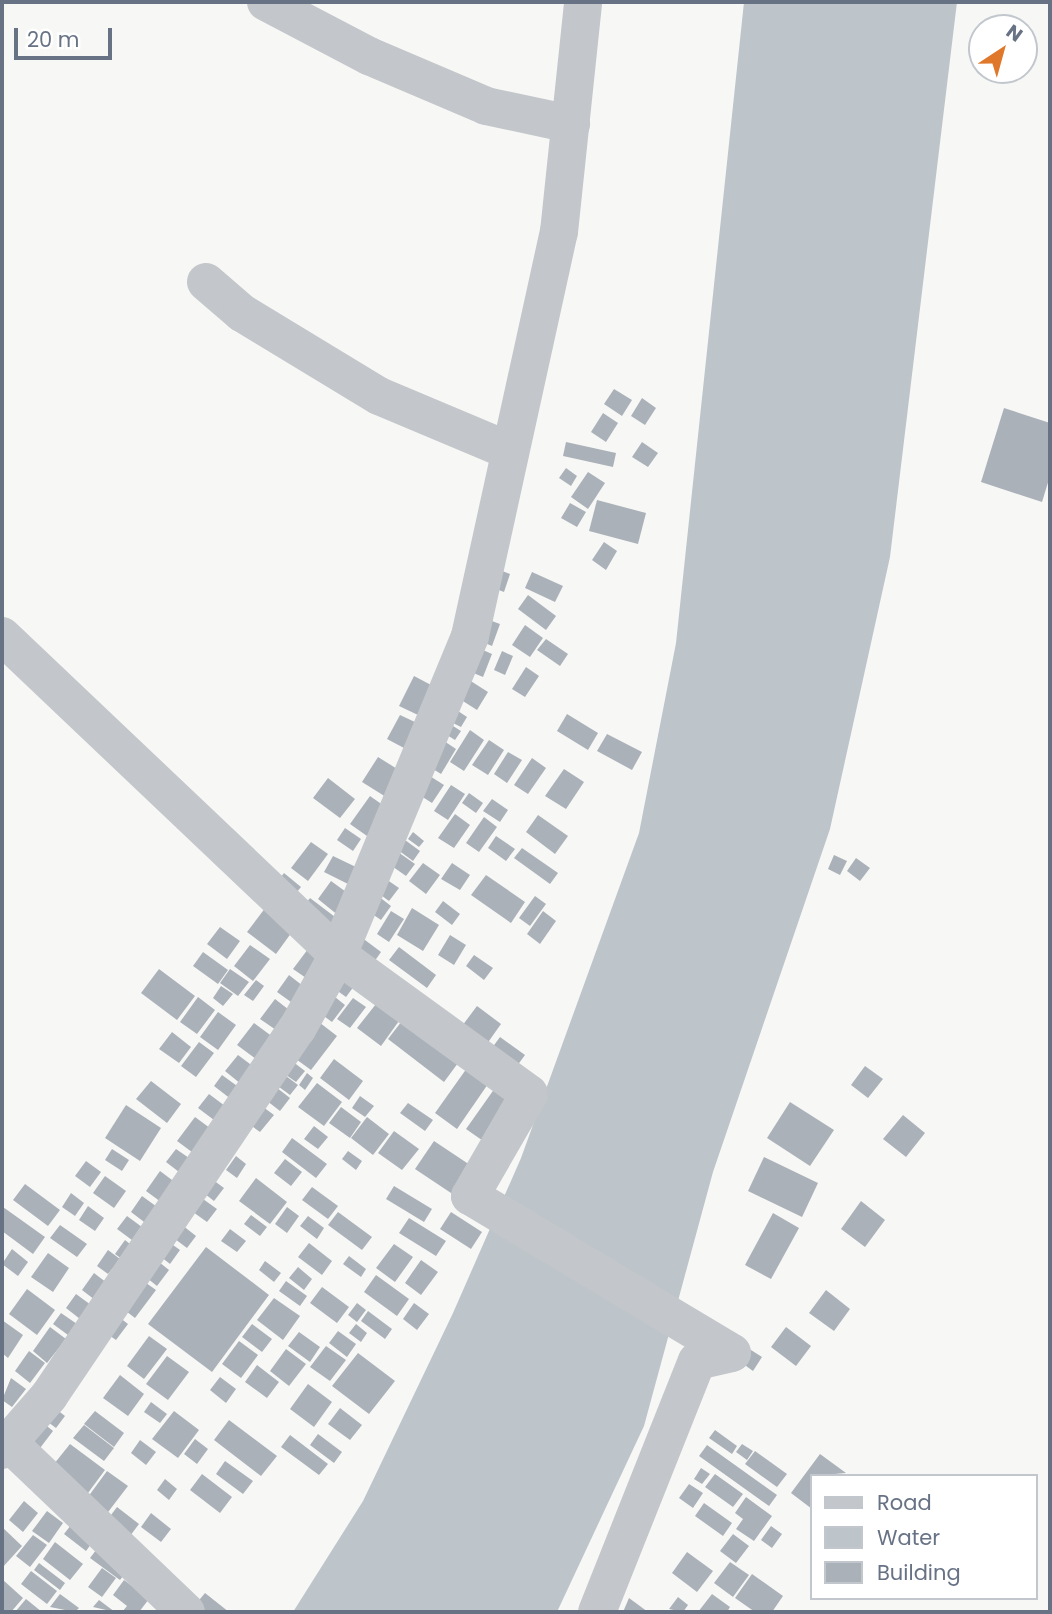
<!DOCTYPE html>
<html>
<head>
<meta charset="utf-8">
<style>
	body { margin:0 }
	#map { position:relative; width:1052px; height:1614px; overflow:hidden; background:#f7f8f5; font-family:Poppins,sans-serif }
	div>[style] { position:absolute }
	.water>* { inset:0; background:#bdc5cb }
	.building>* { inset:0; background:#abb1b9 }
	.minor>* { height:38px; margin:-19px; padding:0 19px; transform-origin:19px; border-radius:19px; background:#c3c6ca }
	span { translate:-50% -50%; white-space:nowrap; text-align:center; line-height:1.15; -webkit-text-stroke:7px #fff; paint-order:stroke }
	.frame { position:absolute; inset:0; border:4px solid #677285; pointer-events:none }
	.legend { position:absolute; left:810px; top:1474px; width:228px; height:126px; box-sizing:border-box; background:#fff; border:2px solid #c2c7ce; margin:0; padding:9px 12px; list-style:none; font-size:21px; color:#677285 }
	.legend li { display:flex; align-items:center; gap:14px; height:35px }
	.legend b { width:35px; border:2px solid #c2c7ce }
	.north { position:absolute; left:968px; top:14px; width:70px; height:70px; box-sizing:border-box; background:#fff; border:2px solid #c2c7ce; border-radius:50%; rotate:36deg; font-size:19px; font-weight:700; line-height:28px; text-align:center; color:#677285 }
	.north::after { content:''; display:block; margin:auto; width:24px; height:32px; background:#e0782c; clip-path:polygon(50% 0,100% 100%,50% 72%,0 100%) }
	.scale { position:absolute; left:14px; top:28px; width:98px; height:32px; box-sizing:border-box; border:4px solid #677285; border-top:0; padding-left:9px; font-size:21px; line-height:24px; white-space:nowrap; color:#677285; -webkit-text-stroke:5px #fff; paint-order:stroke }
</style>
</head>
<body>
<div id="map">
	<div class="water">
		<div style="clip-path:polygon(744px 2px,957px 2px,890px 557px,830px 829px,713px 1172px,644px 1426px,557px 1612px,293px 1612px,363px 1501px,453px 1313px,521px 1158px,639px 833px,676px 643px)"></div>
	</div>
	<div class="building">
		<div style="clip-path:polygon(614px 389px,632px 400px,622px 416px,604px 404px)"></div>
		<div style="clip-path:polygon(642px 398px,656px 408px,645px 425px,631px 416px)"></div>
		<div style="clip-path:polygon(1004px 408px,1050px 423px,1050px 476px,1042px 502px,981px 482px)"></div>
		<div style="clip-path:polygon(603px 413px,618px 423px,606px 442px,591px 432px)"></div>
		<div style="clip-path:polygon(566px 442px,616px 453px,613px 467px,563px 456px)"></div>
		<div style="clip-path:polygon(642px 442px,658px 453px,648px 467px,632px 457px)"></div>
		<div style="clip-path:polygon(566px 468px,577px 476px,571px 486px,559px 478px)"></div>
		<div style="clip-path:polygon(588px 472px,605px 483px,588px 509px,571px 497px)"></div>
		<div style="clip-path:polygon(597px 500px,646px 513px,638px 544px,589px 531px)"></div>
		<div style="clip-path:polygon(570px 503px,586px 512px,577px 527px,561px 518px)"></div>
		<div style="clip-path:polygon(604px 542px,617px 551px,606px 570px,592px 560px)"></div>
		<div style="clip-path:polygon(497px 569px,510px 574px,504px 592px,491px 587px)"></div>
		<div style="clip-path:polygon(532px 572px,563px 586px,555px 602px,525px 588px)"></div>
		<div style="clip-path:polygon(528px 595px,556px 616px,546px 630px,518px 609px)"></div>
		<div style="clip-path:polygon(481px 617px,500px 624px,492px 646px,473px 638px)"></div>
		<div style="clip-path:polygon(525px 625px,543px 638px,530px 657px,512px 645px)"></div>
		<div style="clip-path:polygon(546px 639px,568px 654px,560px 666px,537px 650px)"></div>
		<div style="clip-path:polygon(474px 646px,492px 654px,483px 677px,464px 669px)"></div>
		<div style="clip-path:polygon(502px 651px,513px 656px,505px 675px,494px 670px)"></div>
		<div style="clip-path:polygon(526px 667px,539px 676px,525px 697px,512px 689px)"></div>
		<div style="clip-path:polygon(414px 676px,433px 686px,418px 715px,399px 706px)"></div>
		<div style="clip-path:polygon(466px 678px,488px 692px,477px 710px,455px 696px)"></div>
		<div style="clip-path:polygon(452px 707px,467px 717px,461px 727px,445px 719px)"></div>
		<div style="clip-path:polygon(567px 714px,598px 733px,588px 750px,557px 731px)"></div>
		<div style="clip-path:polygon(400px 715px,417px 723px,404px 748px,387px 739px)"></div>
		<div style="clip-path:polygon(445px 721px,461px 731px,455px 740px,439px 730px)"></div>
		<div style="clip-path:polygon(470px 730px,484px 740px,464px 771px,450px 762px)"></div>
		<div style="clip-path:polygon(607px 734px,642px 752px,632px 770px,597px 751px)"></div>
		<div style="clip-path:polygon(441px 739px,456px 749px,441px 774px,425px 764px)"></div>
		<div style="clip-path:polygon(489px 740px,504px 750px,488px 775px,472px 765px)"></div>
		<div style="clip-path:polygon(508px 752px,522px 760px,507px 783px,494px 774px)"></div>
		<div style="clip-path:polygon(378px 757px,402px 772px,386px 797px,362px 782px)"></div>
		<div style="clip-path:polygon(532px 758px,546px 768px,528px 794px,514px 785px)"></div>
		<div style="clip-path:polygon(564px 769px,584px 782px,566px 809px,545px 796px)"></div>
		<div style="clip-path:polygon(425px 773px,444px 785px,432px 803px,413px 791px)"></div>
		<div style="clip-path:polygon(328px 778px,355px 799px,340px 818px,313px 798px)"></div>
		<div style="clip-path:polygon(451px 785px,465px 794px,448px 820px,434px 811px)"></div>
		<div style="clip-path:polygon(469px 793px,483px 803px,476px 813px,462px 803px)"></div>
		<div style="clip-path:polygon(370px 796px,387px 808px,367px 836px,350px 824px)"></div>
		<div style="clip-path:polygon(492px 799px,508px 810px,500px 822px,483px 811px)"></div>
		<div style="clip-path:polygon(455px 814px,470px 825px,454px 848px,438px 838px)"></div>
		<div style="clip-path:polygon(538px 815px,568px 836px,555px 854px,526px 832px)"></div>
		<div style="clip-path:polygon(484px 817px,497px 827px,479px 852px,466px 843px)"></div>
		<div style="clip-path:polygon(345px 828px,361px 839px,353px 851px,337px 840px)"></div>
		<div style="clip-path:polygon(413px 832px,424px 841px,419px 847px,408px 839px)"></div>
		<div style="clip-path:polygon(496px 836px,515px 849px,506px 861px,488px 848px)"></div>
		<div style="clip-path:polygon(405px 840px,420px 851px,413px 861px,398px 850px)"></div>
		<div style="clip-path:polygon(311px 842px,328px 854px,308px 881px,291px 868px)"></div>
		<div style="clip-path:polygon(522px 848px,558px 873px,550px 884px,514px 858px)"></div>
		<div style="clip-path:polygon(398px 852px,415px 864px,406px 876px,389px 864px)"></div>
		<div style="clip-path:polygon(834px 855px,847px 861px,840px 875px,828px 869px)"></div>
		<div style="clip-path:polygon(333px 856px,358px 868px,350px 885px,324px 872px)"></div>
		<div style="clip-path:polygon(856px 858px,870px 868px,860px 881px,847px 871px)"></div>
		<div style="clip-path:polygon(423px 863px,440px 875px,426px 894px,409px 881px)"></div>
		<div style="clip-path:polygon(452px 863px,470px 875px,460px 890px,441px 879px)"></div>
		<div style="clip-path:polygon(284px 873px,301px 887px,292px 898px,275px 885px)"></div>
		<div style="clip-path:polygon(486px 875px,525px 902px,511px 923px,471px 895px)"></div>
		<div style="clip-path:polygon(383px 877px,399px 888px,389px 901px,374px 890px)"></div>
		<div style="clip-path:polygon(331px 881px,353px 897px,339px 916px,318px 899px)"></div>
		<div style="clip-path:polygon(373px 892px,391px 906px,381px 920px,362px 907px)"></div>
		<div style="clip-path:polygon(535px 896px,546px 904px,530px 926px,519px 918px)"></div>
		<div style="clip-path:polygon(310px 898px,343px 923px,332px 939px,298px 914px)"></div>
		<div style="clip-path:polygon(443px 901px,460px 914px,452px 925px,435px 912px)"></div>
		<div style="clip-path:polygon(269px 903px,297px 925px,276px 954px,247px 932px)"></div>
		<div style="clip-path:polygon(412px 908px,439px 925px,423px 951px,397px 935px)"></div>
		<div style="clip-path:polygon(391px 911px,404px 919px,389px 942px,377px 934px)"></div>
		<div style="clip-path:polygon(543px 911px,556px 921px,540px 944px,527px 934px)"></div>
		<div style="clip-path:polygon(220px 927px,240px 941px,227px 959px,207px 944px)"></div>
		<div style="clip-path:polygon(357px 934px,381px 952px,369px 969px,345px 951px)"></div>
		<div style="clip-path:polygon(450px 935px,466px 945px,454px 965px,438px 955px)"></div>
		<div style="clip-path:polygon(250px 945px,270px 959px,253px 981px,234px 966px)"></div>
		<div style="clip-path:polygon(311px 945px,327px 957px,309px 980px,293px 969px)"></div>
		<div style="clip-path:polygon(399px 947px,436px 975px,427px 988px,389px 960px)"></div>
		<div style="clip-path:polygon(203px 952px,228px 970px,218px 984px,193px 966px)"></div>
		<div style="clip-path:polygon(474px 955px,493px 968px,484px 980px,466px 966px)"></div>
		<div style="clip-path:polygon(159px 969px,195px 996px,177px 1020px,141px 993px)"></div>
		<div style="clip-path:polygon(230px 969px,249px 982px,238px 996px,220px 983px)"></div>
		<div style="clip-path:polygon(289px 975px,303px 986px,291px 1002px,277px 992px)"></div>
		<div style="clip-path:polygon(360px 978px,346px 997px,328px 984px)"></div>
		<div style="clip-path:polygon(256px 980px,264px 986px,253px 1001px,244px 995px)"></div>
		<div style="clip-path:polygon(221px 986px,233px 994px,223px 1006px,213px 998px)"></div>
		<div style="clip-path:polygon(330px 993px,345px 1005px,332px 1022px,317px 1011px)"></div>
		<div style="clip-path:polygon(198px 997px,215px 1010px,197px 1034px,180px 1022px)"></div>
		<div style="clip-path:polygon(353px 998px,366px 1007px,350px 1028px,337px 1019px)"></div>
		<div style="clip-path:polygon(275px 999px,293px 1013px,279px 1032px,260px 1019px)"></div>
		<div style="clip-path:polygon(376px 1004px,399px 1021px,381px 1046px,357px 1028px)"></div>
		<div style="clip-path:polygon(477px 1006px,501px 1024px,484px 1048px,459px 1030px)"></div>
		<div style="clip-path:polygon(218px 1012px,236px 1025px,218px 1050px,200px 1037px)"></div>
		<div style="clip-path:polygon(405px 1017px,461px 1059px,444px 1082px,388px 1039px)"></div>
		<div style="clip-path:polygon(315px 1019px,337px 1036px,311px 1070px,289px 1054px)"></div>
		<div style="clip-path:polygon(254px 1023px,281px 1043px,264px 1065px,237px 1045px)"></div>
		<div style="clip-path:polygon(172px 1032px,191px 1047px,179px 1063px,159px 1049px)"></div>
		<div style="clip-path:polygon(500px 1037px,525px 1055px,514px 1070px,489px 1052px)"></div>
		<div style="clip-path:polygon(199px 1042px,214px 1053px,196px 1077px,181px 1066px)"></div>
		<div style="clip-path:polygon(238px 1055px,254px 1067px,241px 1084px,225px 1071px)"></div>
		<div style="clip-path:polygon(288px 1058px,305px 1071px,296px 1082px,279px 1070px)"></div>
		<div style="clip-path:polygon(334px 1059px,363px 1081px,349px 1100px,320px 1078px)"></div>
		<div style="clip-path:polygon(865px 1066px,883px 1079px,868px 1098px,851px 1085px)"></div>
		<div style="clip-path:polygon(467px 1068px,488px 1084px,457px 1129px,435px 1113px)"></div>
		<div style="clip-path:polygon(278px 1070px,298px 1085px,290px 1095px,271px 1081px)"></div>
		<div style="clip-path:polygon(307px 1073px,313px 1078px,305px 1090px,299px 1085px)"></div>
		<div style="clip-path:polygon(222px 1075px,244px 1091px,236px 1103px,214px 1086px)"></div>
		<div style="clip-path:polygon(151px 1081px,181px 1104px,167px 1123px,136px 1099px)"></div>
		<div style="clip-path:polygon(317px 1083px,342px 1102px,324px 1126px,298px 1107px)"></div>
		<div style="clip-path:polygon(272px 1084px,290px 1098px,280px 1111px,262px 1097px)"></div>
		<div style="clip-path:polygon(495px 1088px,515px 1102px,486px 1143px,466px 1129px)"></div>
		<div style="clip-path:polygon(209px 1094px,229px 1109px,218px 1123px,198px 1108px)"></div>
		<div style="clip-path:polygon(360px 1096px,374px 1106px,365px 1117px,352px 1108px)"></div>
		<div style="clip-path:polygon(255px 1101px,274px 1115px,260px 1132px,242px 1119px)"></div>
		<div style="clip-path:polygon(790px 1102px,834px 1130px,810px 1166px,767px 1138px)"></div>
		<div style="clip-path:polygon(408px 1103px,433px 1120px,425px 1131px,400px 1113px)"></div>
		<div style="clip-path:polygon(126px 1105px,161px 1128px,140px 1161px,105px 1138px)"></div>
		<div style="clip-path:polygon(341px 1107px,361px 1122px,350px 1138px,329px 1123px)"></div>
		<div style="clip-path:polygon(903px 1115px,925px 1133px,906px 1157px,883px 1139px)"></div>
		<div style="clip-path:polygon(195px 1117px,214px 1131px,196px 1155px,177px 1141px)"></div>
		<div style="clip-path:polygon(367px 1117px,389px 1134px,373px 1155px,351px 1138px)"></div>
		<div style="clip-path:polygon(314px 1126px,328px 1137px,318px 1149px,304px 1139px)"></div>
		<div style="clip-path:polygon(394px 1131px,419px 1149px,402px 1170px,378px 1153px)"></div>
		<div style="clip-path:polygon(292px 1138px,327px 1164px,316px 1178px,282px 1152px)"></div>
		<div style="clip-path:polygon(434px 1141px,479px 1171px,460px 1199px,415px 1169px)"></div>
		<div style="clip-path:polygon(112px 1149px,129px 1160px,122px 1171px,105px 1160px)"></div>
		<div style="clip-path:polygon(176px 1149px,189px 1158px,179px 1172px,166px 1162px)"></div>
		<div style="clip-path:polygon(348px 1151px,362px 1161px,356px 1170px,342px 1159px)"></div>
		<div style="clip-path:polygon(236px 1156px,246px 1164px,237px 1178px,226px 1170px)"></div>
		<div style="clip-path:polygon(764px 1157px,818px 1183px,802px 1217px,748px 1191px)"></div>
		<div style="clip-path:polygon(285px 1159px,302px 1172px,291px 1186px,274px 1173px)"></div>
		<div style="clip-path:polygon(86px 1161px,101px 1172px,90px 1187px,75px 1176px)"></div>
		<div style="clip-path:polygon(160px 1171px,176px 1183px,161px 1202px,146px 1191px)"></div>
		<div style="clip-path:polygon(205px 1174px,224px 1188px,214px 1201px,196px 1187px)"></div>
		<div style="clip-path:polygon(105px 1176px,126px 1191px,114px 1208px,93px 1193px)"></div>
		<div style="clip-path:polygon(256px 1178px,287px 1202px,270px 1224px,239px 1201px)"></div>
		<div style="clip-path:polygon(25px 1184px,60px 1210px,48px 1226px,13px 1200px)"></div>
		<div style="clip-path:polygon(394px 1186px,432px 1209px,424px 1222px,386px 1199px)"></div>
		<div style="clip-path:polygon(312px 1187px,338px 1206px,328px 1219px,302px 1200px)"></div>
		<div style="clip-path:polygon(71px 1193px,84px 1203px,75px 1216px,62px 1207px)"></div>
		<div style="clip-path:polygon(196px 1194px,217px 1209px,207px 1222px,186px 1207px)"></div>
		<div style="clip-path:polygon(142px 1196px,164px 1212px,152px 1228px,131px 1212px)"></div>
		<div style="clip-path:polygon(861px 1201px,885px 1220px,865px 1247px,841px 1229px)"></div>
		<div style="clip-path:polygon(88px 1206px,104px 1218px,95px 1231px,79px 1220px)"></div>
		<div style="clip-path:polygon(3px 1207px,45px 1237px,33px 1254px,2px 1231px)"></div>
		<div style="clip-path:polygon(287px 1207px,299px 1216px,287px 1233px,275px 1224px)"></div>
		<div style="clip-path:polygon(338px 1212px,372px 1237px,362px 1250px,328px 1225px)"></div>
		<div style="clip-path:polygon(451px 1212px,482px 1232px,471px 1249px,440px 1229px)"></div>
		<div style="clip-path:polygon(773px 1213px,799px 1228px,771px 1279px,745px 1265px)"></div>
		<div style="clip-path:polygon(251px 1215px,267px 1227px,260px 1236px,244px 1224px)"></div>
		<div style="clip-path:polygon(127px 1216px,146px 1230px,136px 1243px,117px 1229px)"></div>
		<div style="clip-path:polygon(308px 1216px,324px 1228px,317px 1239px,300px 1226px)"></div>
		<div style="clip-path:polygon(409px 1218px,446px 1241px,436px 1256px,399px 1233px)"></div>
		<div style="clip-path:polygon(177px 1221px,196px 1236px,187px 1248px,167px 1233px)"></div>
		<div style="clip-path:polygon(60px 1225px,87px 1244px,77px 1257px,50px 1238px)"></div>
		<div style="clip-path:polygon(230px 1229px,246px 1241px,237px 1252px,221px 1241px)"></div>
		<div style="clip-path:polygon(125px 1240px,136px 1249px,126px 1262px,115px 1254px)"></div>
		<div style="clip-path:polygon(166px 1240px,180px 1250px,170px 1264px,156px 1253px)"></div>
		<div style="clip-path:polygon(309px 1243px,332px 1261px,322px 1275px,298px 1257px)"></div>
		<div style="clip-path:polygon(394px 1244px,413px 1257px,395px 1282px,376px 1268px)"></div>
		<div style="clip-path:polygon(206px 1247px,269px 1295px,212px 1372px,148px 1324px)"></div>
		<div style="clip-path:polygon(12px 1249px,28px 1262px,18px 1276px,2px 1264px)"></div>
		<div style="clip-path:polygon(108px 1250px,120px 1259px,108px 1274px,97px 1266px)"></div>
		<div style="clip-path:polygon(48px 1253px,69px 1268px,53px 1292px,31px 1277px)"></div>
		<div style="clip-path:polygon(349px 1256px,366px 1269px,361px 1277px,343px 1264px)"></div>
		<div style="clip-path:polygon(154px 1258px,169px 1270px,157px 1286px,142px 1274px)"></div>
		<div style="clip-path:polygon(421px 1260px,438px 1272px,421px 1295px,405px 1283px)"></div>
		<div style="clip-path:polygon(265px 1261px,281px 1273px,274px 1282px,259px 1270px)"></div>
		<div style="clip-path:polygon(298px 1267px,312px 1279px,304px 1290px,289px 1278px)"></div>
		<div style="clip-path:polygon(94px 1273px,107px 1283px,95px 1300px,82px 1290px)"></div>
		<div style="clip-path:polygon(376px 1275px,409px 1299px,397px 1316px,364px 1292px)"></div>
		<div style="clip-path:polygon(139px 1278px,156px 1290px,135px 1318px,118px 1305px)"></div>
		<div style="clip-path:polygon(286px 1281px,307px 1296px,300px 1306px,279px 1291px)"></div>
		<div style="clip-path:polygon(322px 1287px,349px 1307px,337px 1323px,310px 1303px)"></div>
		<div style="clip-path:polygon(27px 1289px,55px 1310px,37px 1335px,9px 1314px)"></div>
		<div style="clip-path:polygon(826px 1290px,850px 1309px,834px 1331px,809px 1313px)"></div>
		<div style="clip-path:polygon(76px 1294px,91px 1305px,80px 1319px,66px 1308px)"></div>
		<div style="clip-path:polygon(274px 1298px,300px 1316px,283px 1340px,257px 1320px)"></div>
		<div style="clip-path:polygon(357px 1303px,366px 1310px,357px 1322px,348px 1315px)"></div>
		<div style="clip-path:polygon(414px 1303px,429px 1314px,417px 1330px,403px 1319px)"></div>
		<div style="clip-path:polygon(368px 1311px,392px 1329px,385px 1339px,361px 1321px)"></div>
		<div style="clip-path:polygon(61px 1313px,77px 1324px,68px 1335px,53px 1324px)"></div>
		<div style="clip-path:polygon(115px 1314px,128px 1324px,116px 1340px,103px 1331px)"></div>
		<div style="clip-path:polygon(2px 1320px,23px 1335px,8px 1358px,2px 1353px)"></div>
		<div style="clip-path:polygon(252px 1324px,272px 1339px,262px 1352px,242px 1337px)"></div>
		<div style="clip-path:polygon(356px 1324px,367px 1333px,361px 1342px,349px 1333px)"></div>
		<div style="clip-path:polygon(50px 1327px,66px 1339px,47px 1363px,33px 1351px)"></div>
		<div style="clip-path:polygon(786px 1327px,811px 1346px,796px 1366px,771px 1347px)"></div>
		<div style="clip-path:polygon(338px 1331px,356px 1344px,347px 1357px,329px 1343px)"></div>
		<div style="clip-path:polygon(299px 1332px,320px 1347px,310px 1362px,288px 1346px)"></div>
		<div style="clip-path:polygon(149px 1336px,167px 1349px,144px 1379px,127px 1366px)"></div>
		<div style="clip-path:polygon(239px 1341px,258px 1355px,241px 1378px,222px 1364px)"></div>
		<div style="clip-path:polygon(326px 1346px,346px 1360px,330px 1381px,310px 1367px)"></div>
		<div style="clip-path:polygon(286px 1349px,306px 1364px,289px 1386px,270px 1371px)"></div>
		<div style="clip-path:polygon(751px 1350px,762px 1357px,753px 1371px,742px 1363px)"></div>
		<div style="clip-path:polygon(29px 1351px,45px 1363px,30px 1383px,15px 1371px)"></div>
		<div style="clip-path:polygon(358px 1353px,395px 1381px,369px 1414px,332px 1386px)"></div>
		<div style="clip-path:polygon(167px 1356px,189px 1372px,168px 1400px,146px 1384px)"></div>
		<div style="clip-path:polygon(257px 1365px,279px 1382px,267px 1398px,245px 1382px)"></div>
		<div style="clip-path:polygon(120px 1375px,144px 1394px,128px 1416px,103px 1398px)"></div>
		<div style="clip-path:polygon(220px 1377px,236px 1389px,226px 1403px,210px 1390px)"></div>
		<div style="clip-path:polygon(11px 1378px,26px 1389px,12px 1407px,2px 1400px)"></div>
		<div style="clip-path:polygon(308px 1384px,332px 1402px,314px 1427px,290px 1409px)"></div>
		<div style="clip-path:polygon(47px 1402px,65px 1416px,56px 1428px,37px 1414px)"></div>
		<div style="clip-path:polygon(151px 1402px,167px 1414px,160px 1423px,144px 1412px)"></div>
		<div style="clip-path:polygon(340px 1408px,362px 1425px,350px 1440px,328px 1424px)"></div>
		<div style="clip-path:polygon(95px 1411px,124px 1433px,114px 1447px,84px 1424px)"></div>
		<div style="clip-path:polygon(174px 1411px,199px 1430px,178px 1458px,152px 1439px)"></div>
		<div style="clip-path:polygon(36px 1417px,53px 1431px,34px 1456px)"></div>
		<div style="clip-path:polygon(229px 1420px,277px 1456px,261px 1476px,214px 1440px)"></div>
		<div style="clip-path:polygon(84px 1425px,114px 1448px,104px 1461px,73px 1438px)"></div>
		<div style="clip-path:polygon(715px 1430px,737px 1446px,732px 1454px,709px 1438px)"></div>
		<div style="clip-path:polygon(318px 1434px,342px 1452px,334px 1463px,310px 1445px)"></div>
		<div style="clip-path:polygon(290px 1435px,328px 1464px,319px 1475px,281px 1447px)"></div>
		<div style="clip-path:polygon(195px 1439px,208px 1449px,197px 1464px,184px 1454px)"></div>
		<div style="clip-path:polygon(140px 1440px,156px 1452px,146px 1465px,131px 1453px)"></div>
		<div style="clip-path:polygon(70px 1444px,105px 1470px,82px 1501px,46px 1474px)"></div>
		<div style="clip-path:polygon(742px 1444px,753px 1451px,747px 1460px,736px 1452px)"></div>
		<div style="clip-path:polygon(707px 1445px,777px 1495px,769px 1506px,699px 1456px)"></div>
		<div style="clip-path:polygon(755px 1451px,787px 1474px,777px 1487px,745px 1464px)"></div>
		<div style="clip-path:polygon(820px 1454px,846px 1473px,812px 1476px,812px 1509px,791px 1493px)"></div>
		<div style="clip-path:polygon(225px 1461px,253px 1481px,243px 1494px,216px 1474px)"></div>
		<div style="clip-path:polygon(701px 1468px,710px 1474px,702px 1484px,694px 1479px)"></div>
		<div style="clip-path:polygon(107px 1471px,128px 1486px,105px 1516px,85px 1501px)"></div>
		<div style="clip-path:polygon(202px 1474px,232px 1497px,220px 1513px,190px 1490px)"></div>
		<div style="clip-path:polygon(715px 1474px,743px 1494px,733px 1507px,705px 1487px)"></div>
		<div style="clip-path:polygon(165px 1479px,177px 1489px,169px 1500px,157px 1490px)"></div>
		<div style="clip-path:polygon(689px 1484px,703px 1493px,693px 1508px,679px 1498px)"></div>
		<div style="clip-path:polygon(746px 1497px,772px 1516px,754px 1541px,736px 1529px,743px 1519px,735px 1513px)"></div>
		<div style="clip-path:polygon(24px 1501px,38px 1513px,23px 1532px,9px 1520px)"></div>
		<div style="clip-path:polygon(704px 1503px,732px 1523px,723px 1536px,695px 1516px)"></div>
		<div style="clip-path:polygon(117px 1507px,139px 1524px,130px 1536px,108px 1519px)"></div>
		<div style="clip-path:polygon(47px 1511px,63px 1523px,49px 1543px,32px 1531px)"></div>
		<div style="clip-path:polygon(151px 1513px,171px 1529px,161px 1542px,141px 1527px)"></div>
		<div style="clip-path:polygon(78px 1516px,100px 1532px,86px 1551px,64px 1534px)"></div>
		<div style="clip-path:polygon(771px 1526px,782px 1534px,772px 1548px,761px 1540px)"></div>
		<div style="clip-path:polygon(2px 1527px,22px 1546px,2px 1568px)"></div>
		<div style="clip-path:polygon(733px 1534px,749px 1546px,736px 1563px,720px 1551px)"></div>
		<div style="clip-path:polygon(33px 1535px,47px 1545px,30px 1567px,16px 1556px)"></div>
		<div style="clip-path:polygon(103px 1541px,133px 1563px,120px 1580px,90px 1558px)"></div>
		<div style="clip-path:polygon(55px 1542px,83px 1564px,70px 1580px,43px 1559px)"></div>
		<div style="clip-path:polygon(687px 1552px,713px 1571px,697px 1592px,672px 1573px)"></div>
		<div style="clip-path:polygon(730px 1562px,749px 1575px,733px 1597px,714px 1583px)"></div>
		<div style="clip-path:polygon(39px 1563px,65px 1583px,60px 1590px,34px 1570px)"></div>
		<div style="clip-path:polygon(102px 1568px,116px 1578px,102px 1597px,88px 1587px)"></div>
		<div style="clip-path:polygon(31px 1571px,57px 1591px,47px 1604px,21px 1584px)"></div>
		<div style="clip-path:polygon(752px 1574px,783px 1596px,772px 1612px,755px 1612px,735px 1598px)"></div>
		<div style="clip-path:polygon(2px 1579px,23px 1598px,11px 1612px,2px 1612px)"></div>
		<div style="clip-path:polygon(124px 1580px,149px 1599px,139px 1612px,122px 1612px,127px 1606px,113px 1595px)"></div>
		<div style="clip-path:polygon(205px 1593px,229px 1612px,191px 1610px)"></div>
		<div style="clip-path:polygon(60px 1594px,79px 1608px,75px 1612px,50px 1607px)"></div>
		<div style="clip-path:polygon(712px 1594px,730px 1607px,727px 1612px,698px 1612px)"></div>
		<div style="clip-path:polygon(678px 1597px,688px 1605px,683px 1612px,669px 1609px)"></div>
		<div style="clip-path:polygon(629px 1598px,648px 1612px,623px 1612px)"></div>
		<div style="clip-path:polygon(26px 1599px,42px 1612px,15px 1612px)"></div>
		<div style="clip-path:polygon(99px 1600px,115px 1612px,93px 1607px)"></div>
	</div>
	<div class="minor">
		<div style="left:266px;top:2px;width:116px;rotate:27.7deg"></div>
		<div style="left:369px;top:56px;width:127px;rotate:23.1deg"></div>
		<div style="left:486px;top:106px;width:87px;rotate:12deg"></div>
		<div style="left:206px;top:282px;width:48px;rotate:40.7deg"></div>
		<div style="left:242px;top:313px;width:160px;rotate:31.2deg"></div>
		<div style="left:379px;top:396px;width:142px;rotate:22.8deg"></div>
		<div style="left:2px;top:636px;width:463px;rotate:43.5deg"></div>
		<div style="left:338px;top:955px;width:236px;rotate:36deg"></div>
		<div style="left:529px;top:1094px;width:118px;rotate:120deg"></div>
		<div style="left:470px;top:1196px;width:305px;rotate:30.9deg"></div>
		<div style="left:8px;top:1442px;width:246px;rotate:43.7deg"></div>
		<div style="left:2px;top:1450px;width:72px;rotate:-49deg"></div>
		<div style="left:49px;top:1396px;width:443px;rotate:-56deg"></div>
		<div style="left:297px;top:1029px;width:85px;rotate:-61deg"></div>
		<div style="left:338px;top:955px;width:345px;rotate:-67.5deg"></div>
		<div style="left:470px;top:636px;width:414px;rotate:-77.6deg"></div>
		<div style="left:559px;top:232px;width:231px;rotate:-84deg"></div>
		<div style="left:597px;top:1612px;width:270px;rotate:-68.3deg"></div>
		<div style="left:697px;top:1361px;width:36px;rotate:-13deg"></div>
	</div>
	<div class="frame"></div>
	<ul class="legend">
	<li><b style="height:9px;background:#c3c6ca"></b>Road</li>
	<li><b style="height:19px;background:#bdc5cb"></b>Water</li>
	<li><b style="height:19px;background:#abb1b9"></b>Building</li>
	</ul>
	<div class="north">N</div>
	<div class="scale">20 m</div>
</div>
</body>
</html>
